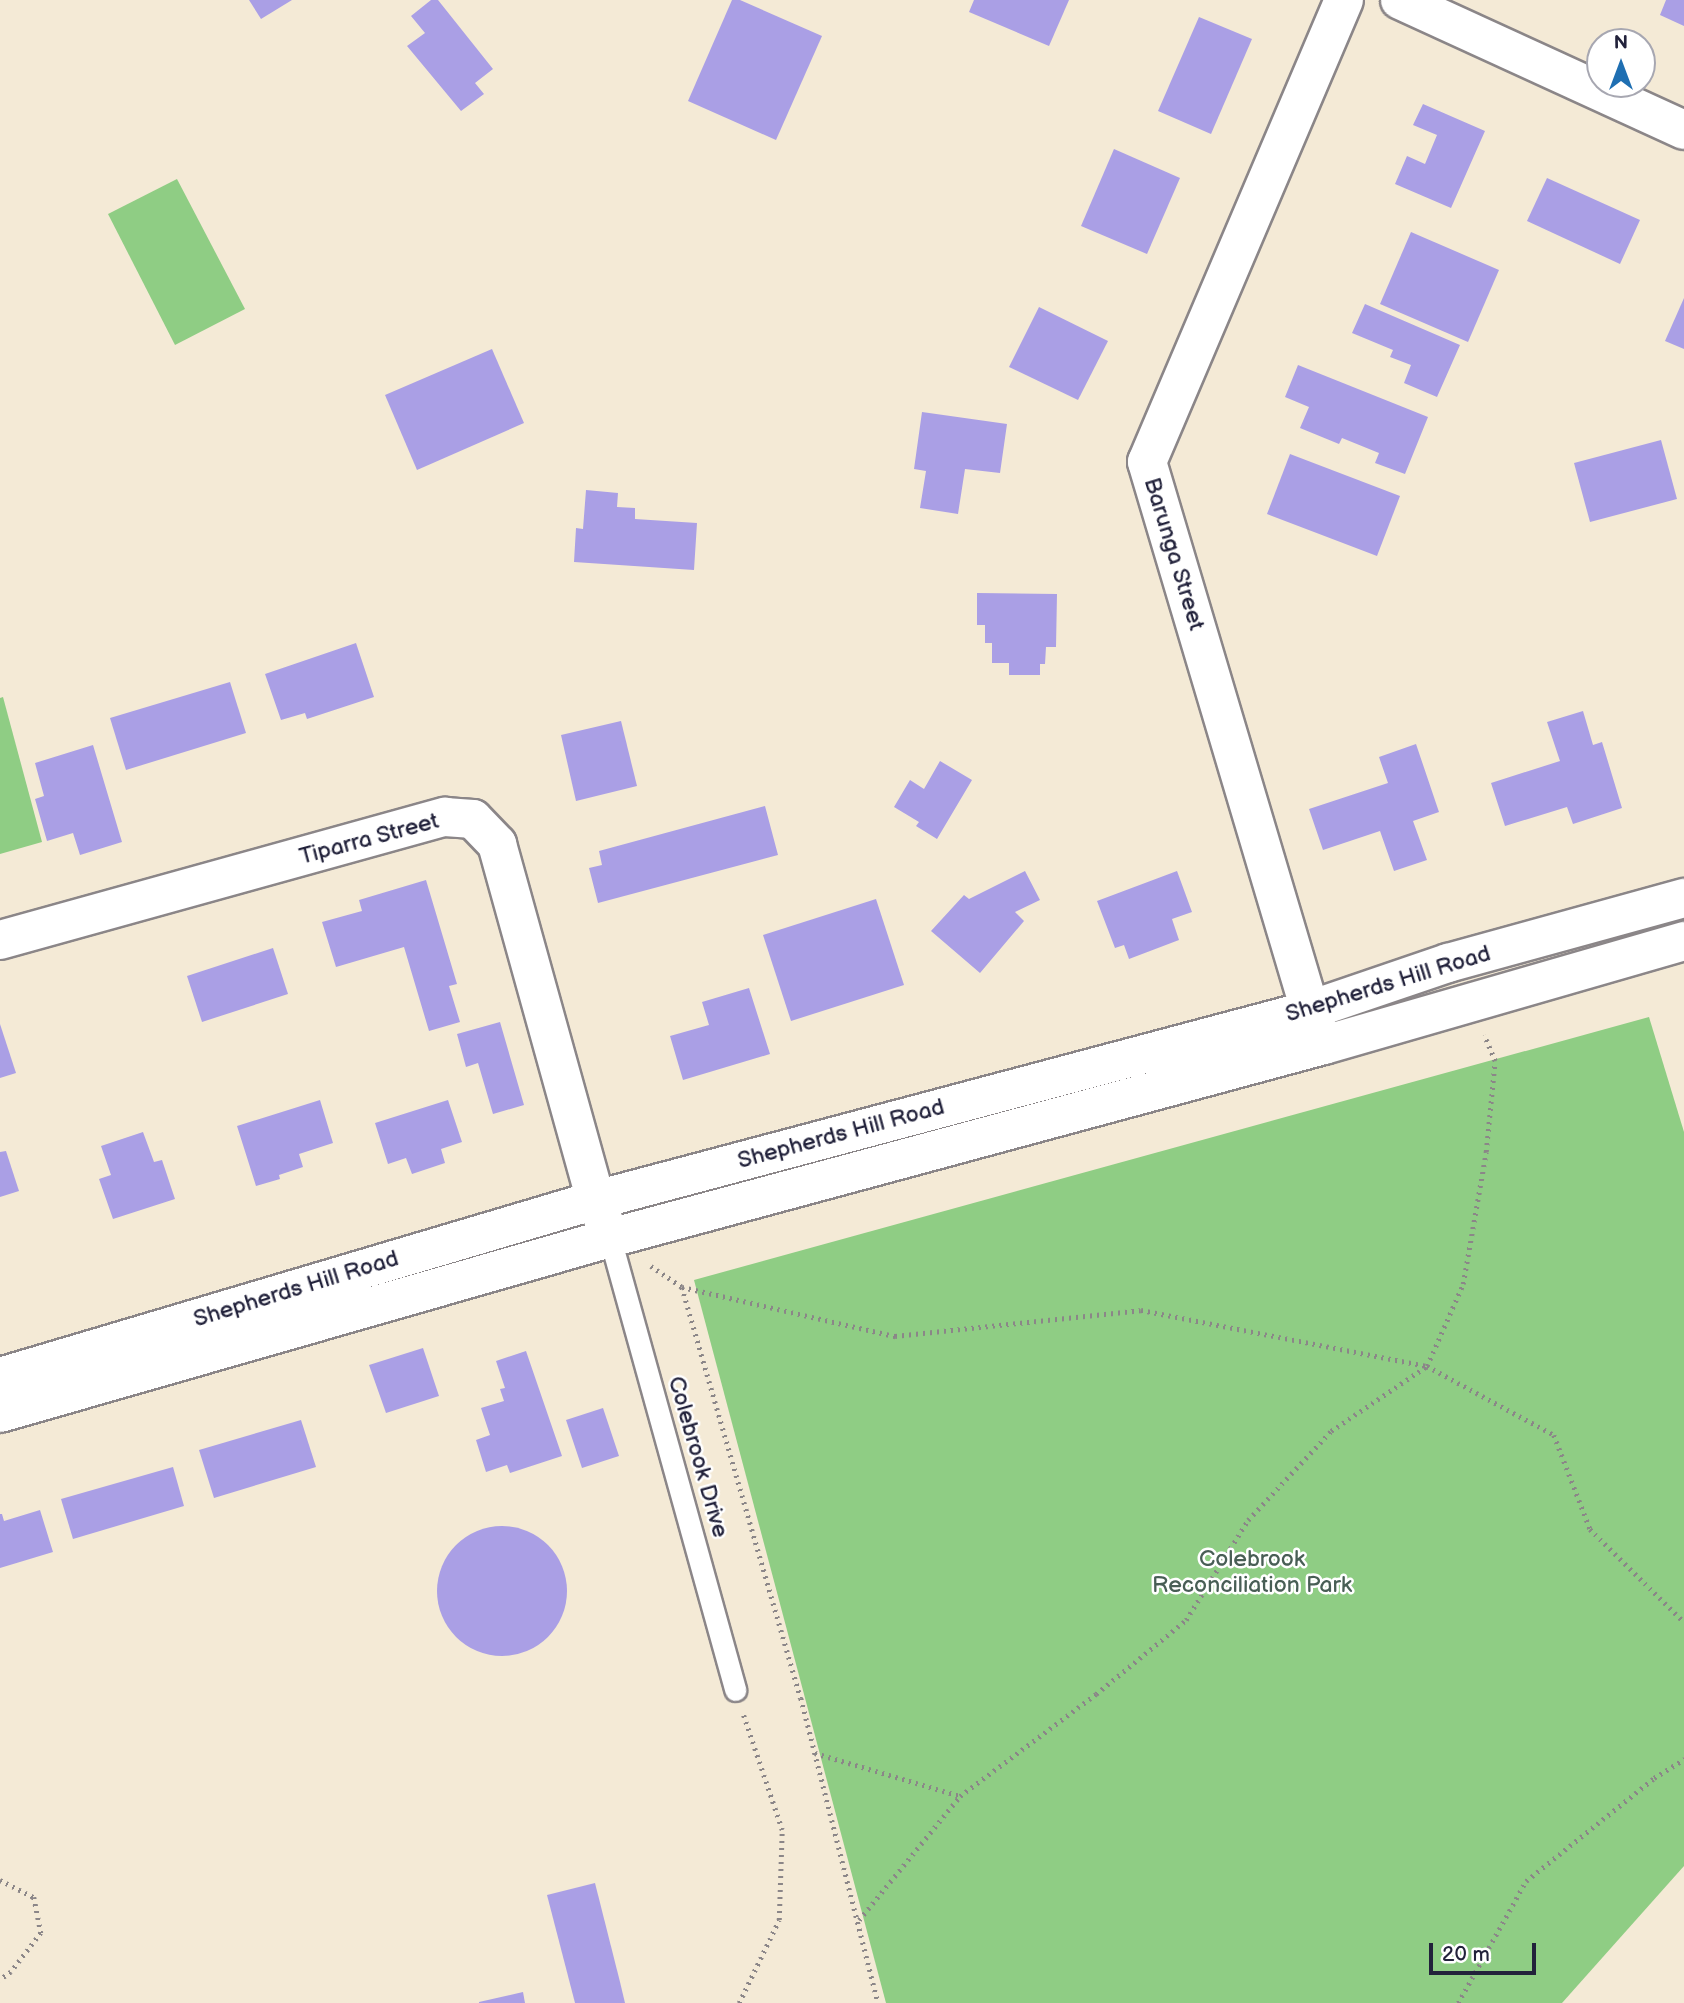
<!DOCTYPE html>
<html>
<head>
<meta charset="utf-8">
<style>
	body { margin:0 }
	#map { position:relative; width:1684px; height:2003px; overflow:hidden; background:#f4ead6; font-family:"Balsamiq Sans",sans-serif }
	div>[style] { position:absolute }
	.green>* { inset:0; background:#8fcd84 }
	.building>* { inset:0; background:#aa9fe5 }
	.round { border-radius:50% }
	.path>* { height:4.5px; margin-top:-2.25px; transform-origin:0; background:repeating-linear-gradient(90deg,#8b8688 0 2px,transparent 0 7px) }
	.roads { filter:drop-shadow(2px 0 #8b8688) drop-shadow(-2px 0 #8b8688) drop-shadow(0 2px #8b8688) drop-shadow(0 -2px #8b8688) }
	.lane>* { height:21px; margin:-10.5px; padding:0 10.5px; transform-origin:10.5px; border-radius:10.5px; background:#fff }
	.street>* { height:38px; margin:-19px; padding:0 19px; transform-origin:19px; border-radius:19px; background:#fff }
	.secondary>* { height:38px; margin:-19px; padding:0 19px; transform-origin:19px; border-radius:19px; background:#fff }
	span { translate:-50% -50%; white-space:nowrap; text-align:center; line-height:1.15; -webkit-text-stroke:5px #fff; paint-order:stroke }
	.street-label { font-size:23px; color:#22223b }
	.park-label { font-size:23px; color:#485e55 }
	.north { position:absolute; left:1586px; top:28px; width:70px; height:70px; box-sizing:border-box; background:#fff; border:2px solid #a7a7b1; border-radius:50%; rotate:0deg; font-size:19px; font-weight:700; line-height:28px; text-align:center; color:#22223b }
	.north::after { content:''; display:block; margin:auto; width:24px; height:32px; background:#1f6fb2; clip-path:polygon(50% 0,100% 100%,50% 72%,0 100%) }
	.scale { position:absolute; left:1429px; top:1943px; width:107px; height:32px; box-sizing:border-box; border:4px solid #22223b; border-top:0; padding-left:9px; font-size:21px; line-height:24px; white-space:nowrap; color:#22223b; -webkit-text-stroke:5px #fff; paint-order:stroke }
</style>
</head>
<body>
<div id="map">
	<div class="green">
		<div style="clip-path:polygon(177px 179px,245px 309px,175px 345px,108px 214px)"></div>
		<div style="clip-path:polygon(3px 697px,42px 842px,0 854px,0 698px)"></div>
		<div style="clip-path:polygon(1649px 1017px,1684px 1132px,1684px 1866px,1562px 2003px,886px 2003px,694px 1280px)"></div>
	</div>
	<div class="building">
		<div style="clip-path:polygon(249px 0,292px 0,261px 19px)"></div>
		<div style="clip-path:polygon(431px 0,438px 0,493px 69px,475px 83px,484px 94px,461px 111px,407px 46px,425px 33px,411px 16px)"></div>
		<div style="clip-path:polygon(732px 0,740px 0,822px 36px,776px 140px,688px 101px)"></div>
		<div style="clip-path:polygon(974px 0,1069px 0,1049px 46px,969px 12px)"></div>
		<div style="clip-path:polygon(1666px 0,1684px 0,1684px 26px,1660px 15px)"></div>
		<div style="clip-path:polygon(1199px 17px,1252px 39px,1211px 134px,1158px 111px)"></div>
		<div style="clip-path:polygon(1423px 104px,1485px 131px,1451px 208px,1395px 184px,1407px 156px,1425px 164px,1437px 135px,1413px 125px)"></div>
		<div style="clip-path:polygon(1114px 149px,1180px 178px,1147px 254px,1081px 226px)"></div>
		<div style="clip-path:polygon(1547px 178px,1640px 220px,1620px 264px,1527px 221px)"></div>
		<div style="clip-path:polygon(1411px 232px,1499px 270px,1468px 342px,1380px 304px)"></div>
		<div style="clip-path:polygon(1684px 298px,1684px 349px,1665px 341px)"></div>
		<div style="clip-path:polygon(1365px 304px,1460px 345px,1437px 397px,1404px 383px,1411px 365px,1390px 357px,1393px 350px,1352px 333px)"></div>
		<div style="clip-path:polygon(1039px 307px,1108px 341px,1078px 400px,1009px 367px)"></div>
		<div style="clip-path:polygon(492px 349px,524px 423px,417px 470px,385px 395px)"></div>
		<div style="clip-path:polygon(1298px 365px,1428px 417px,1405px 474px,1375px 463px,1379px 453px,1342px 438px,1339px 444px,1300px 428px,1309px 407px,1285px 397px)"></div>
		<div style="clip-path:polygon(922px 412px,1007px 424px,1000px 473px,965px 469px,958px 514px,920px 508px,926px 471px,914px 469px)"></div>
		<div style="clip-path:polygon(1661px 440px,1677px 499px,1590px 522px,1574px 463px)"></div>
		<div style="clip-path:polygon(1290px 454px,1400px 496px,1377px 556px,1267px 514px)"></div>
		<div style="clip-path:polygon(586px 490px,618px 493px,617px 507px,635px 508px,635px 519px,697px 523px,694px 570px,574px 562px,576px 528px,583px 529px)"></div>
		<div style="clip-path:polygon(977px 593px,1057px 594px,1056px 647px,1046px 647px,1045px 664px,1040px 664px,1040px 675px,1009px 675px,1009px 663px,992px 663px,992px 643px,985px 643px,985px 625px,977px 625px)"></div>
		<div style="clip-path:polygon(356px 643px,374px 697px,307px 719px,305px 713px,281px 720px,265px 674px)"></div>
		<div style="clip-path:polygon(230px 682px,246px 733px,126px 770px,110px 718px)"></div>
		<div style="clip-path:polygon(1583px 711px,1593px 745px,1602px 742px,1622px 808px,1573px 824px,1567px 807px,1505px 826px,1491px 783px,1560px 761px,1547px 722px)"></div>
		<div style="clip-path:polygon(621px 721px,637px 786px,576px 801px,561px 735px)"></div>
		<div style="clip-path:polygon(1416px 744px,1439px 812px,1413px 821px,1427px 860px,1394px 871px,1380px 831px,1323px 850px,1309px 809px,1388px 783px,1379px 757px)"></div>
		<div style="clip-path:polygon(93px 745px,122px 842px,80px 855px,73px 833px,47px 841px,35px 799px,44px 796px,35px 763px)"></div>
		<div style="clip-path:polygon(940px 761px,972px 780px,937px 839px,916px 826px,919px 822px,894px 807px,910px 780px,924px 789px)"></div>
		<div style="clip-path:polygon(765px 806px,778px 855px,598px 903px,589px 868px,602px 865px,599px 851px)"></div>
		<div style="clip-path:polygon(1025px 871px,1040px 900px,1015px 912px,1024px 921px,980px 973px,931px 931px,964px 895px,969px 899px)"></div>
		<div style="clip-path:polygon(1177px 871px,1192px 912px,1172px 919px,1179px 940px,1129px 959px,1124px 945px,1115px 948px,1097px 901px)"></div>
		<div style="clip-path:polygon(426px 880px,457px 984px,449px 986px,460px 1022px,429px 1031px,404px 947px,336px 967px,322px 922px,362px 911px,359px 900px)"></div>
		<div style="clip-path:polygon(876px 899px,904px 985px,791px 1021px,763px 935px)"></div>
		<div style="clip-path:polygon(273px 948px,288px 994px,202px 1022px,187px 976px)"></div>
		<div style="clip-path:polygon(749px 988px,770px 1054px,683px 1080px,670px 1036px,709px 1025px,702px 1002px)"></div>
		<div style="clip-path:polygon(500px 1022px,524px 1105px,493px 1114px,478px 1063px,466px 1067px,457px 1034px)"></div>
		<div style="clip-path:polygon(0 1024px,16px 1073px,0 1078px)"></div>
		<div style="clip-path:polygon(320px 1100px,333px 1143px,299px 1154px,303px 1167px,279px 1175px,280px 1179px,256px 1186px,237px 1126px)"></div>
		<div style="clip-path:polygon(448px 1100px,462px 1142px,441px 1149px,445px 1163px,412px 1174px,406px 1158px,388px 1164px,375px 1123px)"></div>
		<div style="clip-path:polygon(143px 1132px,154px 1162px,162px 1160px,175px 1199px,113px 1219px,99px 1179px,111px 1175px,101px 1146px)"></div>
		<div style="clip-path:polygon(6px 1151px,19px 1191px,0 1197px,0 1152px)"></div>
		<div style="clip-path:polygon(423px 1348px,439px 1396px,386px 1413px,369px 1365px)"></div>
		<div style="clip-path:polygon(526px 1351px,562px 1456px,510px 1473px,507px 1465px,486px 1472px,476px 1440px,490px 1435px,481px 1408px,504px 1401px,500px 1389px,505px 1388px,496px 1361px)"></div>
		<div style="clip-path:polygon(603px 1408px,619px 1456px,582px 1468px,566px 1420px)"></div>
		<div style="clip-path:polygon(301px 1420px,316px 1467px,214px 1498px,199px 1450px)"></div>
		<div style="clip-path:polygon(173px 1467px,184px 1506px,73px 1539px,61px 1499px)"></div>
		<div style="clip-path:polygon(40px 1510px,53px 1552px,0 1568px,0 1514px,2px 1514px,4px 1521px)"></div>
		<div class="round" style="left:437px;top:1526px;width:130px;height:130px"></div>
		<div style="clip-path:polygon(595px 1883px,620px 1982px,625px 2003px,575px 2003px,547px 1895px)"></div>
		<div style="clip-path:polygon(523px 1992px,525px 2003px,479px 2003px,479px 2002px)"></div>
	</div>
	<div class="path">
		<div style="left:651px;top:1266px;width:37px;rotate:34deg"></div>
		<div style="left:682px;top:1287px;width:428px;rotate:73.9deg"></div>
		<div style="left:801px;top:1698px;width:315px;rotate:75.8deg"></div>
		<div style="left:682px;top:1287px;width:219px;rotate:13deg"></div>
		<div style="left:895px;top:1336px;width:247px;rotate:-6deg"></div>
		<div style="left:1141px;top:1310px;width:291px;rotate:11.1deg"></div>
		<div style="left:1427px;top:1366px;width:145px;rotate:28.5deg"></div>
		<div style="left:1554px;top:1435px;width:101px;rotate:69deg"></div>
		<div style="left:1590px;top:1529px;width:132px;rotate:44.7deg"></div>
		<div style="left:815px;top:1753px;width:151px;rotate:16.5deg"></div>
		<div style="left:0;top:1880px;width:38px;rotate:27deg"></div>
		<div style="left:34px;top:1897px;width:37px;rotate:79deg"></div>
		<div style="left:41px;top:1933px;width:49px;rotate:127.6deg"></div>
		<div style="left:11px;top:1972px;width:14px;rotate:144deg"></div>
		<div style="left:859px;top:1920px;width:160px;rotate:-50.8deg"></div>
		<div style="left:960px;top:1796px;width:170px;rotate:-36.9deg"></div>
		<div style="left:1096px;top:1694px;width:117px;rotate:-39.4deg"></div>
		<div style="left:1186px;top:1620px;width:118px;rotate:-58.2deg"></div>
		<div style="left:1248px;top:1520px;width:122px;rotate:-47deg"></div>
		<div style="left:1331px;top:1431px;width:116px;rotate:-34.1deg"></div>
		<div style="left:1427px;top:1366px;width:90px;rotate:-66.3deg"></div>
		<div style="left:1463px;top:1284px;width:134px;rotate:-80.1deg"></div>
		<div style="left:1486px;top:1152px;width:91px;rotate:-84.4deg"></div>
		<div style="left:1495px;top:1061px;width:28px;rotate:-113deg"></div>
		<div style="left:739px;top:2003px;width:92px;rotate:-64.3deg"></div>
		<div style="left:779px;top:1920px;width:90px;rotate:-88.1deg"></div>
		<div style="left:782px;top:1830px;width:122px;rotate:-108.6deg"></div>
		<div style="left:1458px;top:2003px;width:140px;rotate:-60.9deg"></div>
		<div style="left:1526px;top:1881px;width:164px;rotate:-38.8deg"></div>
		<div style="left:1654px;top:1778px;width:36px;rotate:-32deg"></div>
	</div>
	<div class="roads">
		<div class="lane">
			<div style="left:610px;top:1238px;width:469px;rotate:74.5deg"></div>
		</div>
		<div class="street">
			<div style="left:1400px;top:0;width:312px;rotate:24.6deg"></div>
			<div style="left:0;top:940px;width:462px;rotate:-15.5deg"></div>
			<div style="left:445px;top:817px;width:28px;rotate:4deg"></div>
			<div style="left:473px;top:819px;width:35px;rotate:46deg"></div>
			<div style="left:497px;top:844px;width:370px;rotate:74.5deg"></div>
			<div style="left:596px;top:1200px;width:40px;rotate:69.8deg"></div>
			<div style="left:1322px;top:1041px;width:33px;rotate:-111deg"></div>
			<div style="left:1310px;top:1010px;width:572px;rotate:-106.56deg"></div>
			<div style="left:1147px;top:462px;width:502px;rotate:-66.91deg"></div>
		</div>
		<div class="secondary">
			<div style="left:0;top:1377px;width:622px;rotate:-16.54deg"></div>
			<div style="left:596px;top:1200px;width:739px;rotate:-14.9deg"></div>
			<div style="left:1310px;top:1010px;width:146px;rotate:-18.8deg"></div>
			<div style="left:1448px;top:963px;width:245px;rotate:-15.4deg"></div>
			<div style="left:0;top:1413px;width:635px;rotate:-16.01deg"></div>
			<div style="left:610px;top:1238px;width:740px;rotate:-15.13deg"></div>
			<div style="left:1324px;top:1045px;width:375px;rotate:-16.1deg"></div>
		</div>
	</div>
	<div class="street-label">
		<span style="left:1174px;top:554px;rotate:73deg">Barunga Street</span>
		<span style="left:369px;top:839px;rotate:-15deg">Tiparra Street</span>
		<span style="left:1388px;top:984px;rotate:-17deg">Shepherds Hill Road</span>
		<span style="left:841px;top:1134px;rotate:-15deg">Shepherds Hill Road</span>
		<span style="left:296px;top:1289px;rotate:-17deg">Shepherds Hill Road</span>
		<span style="left:698px;top:1457px;rotate:74deg">Colebrook Drive</span>
	</div>
	<div class="park-label">
		<span style="left:1252px;top:1572px">Colebrook<br>Reconciliation Park</span>
	</div>
	<div class="north">N</div>
	<div class="scale">20 m</div>
</div>
</body>
</html>
